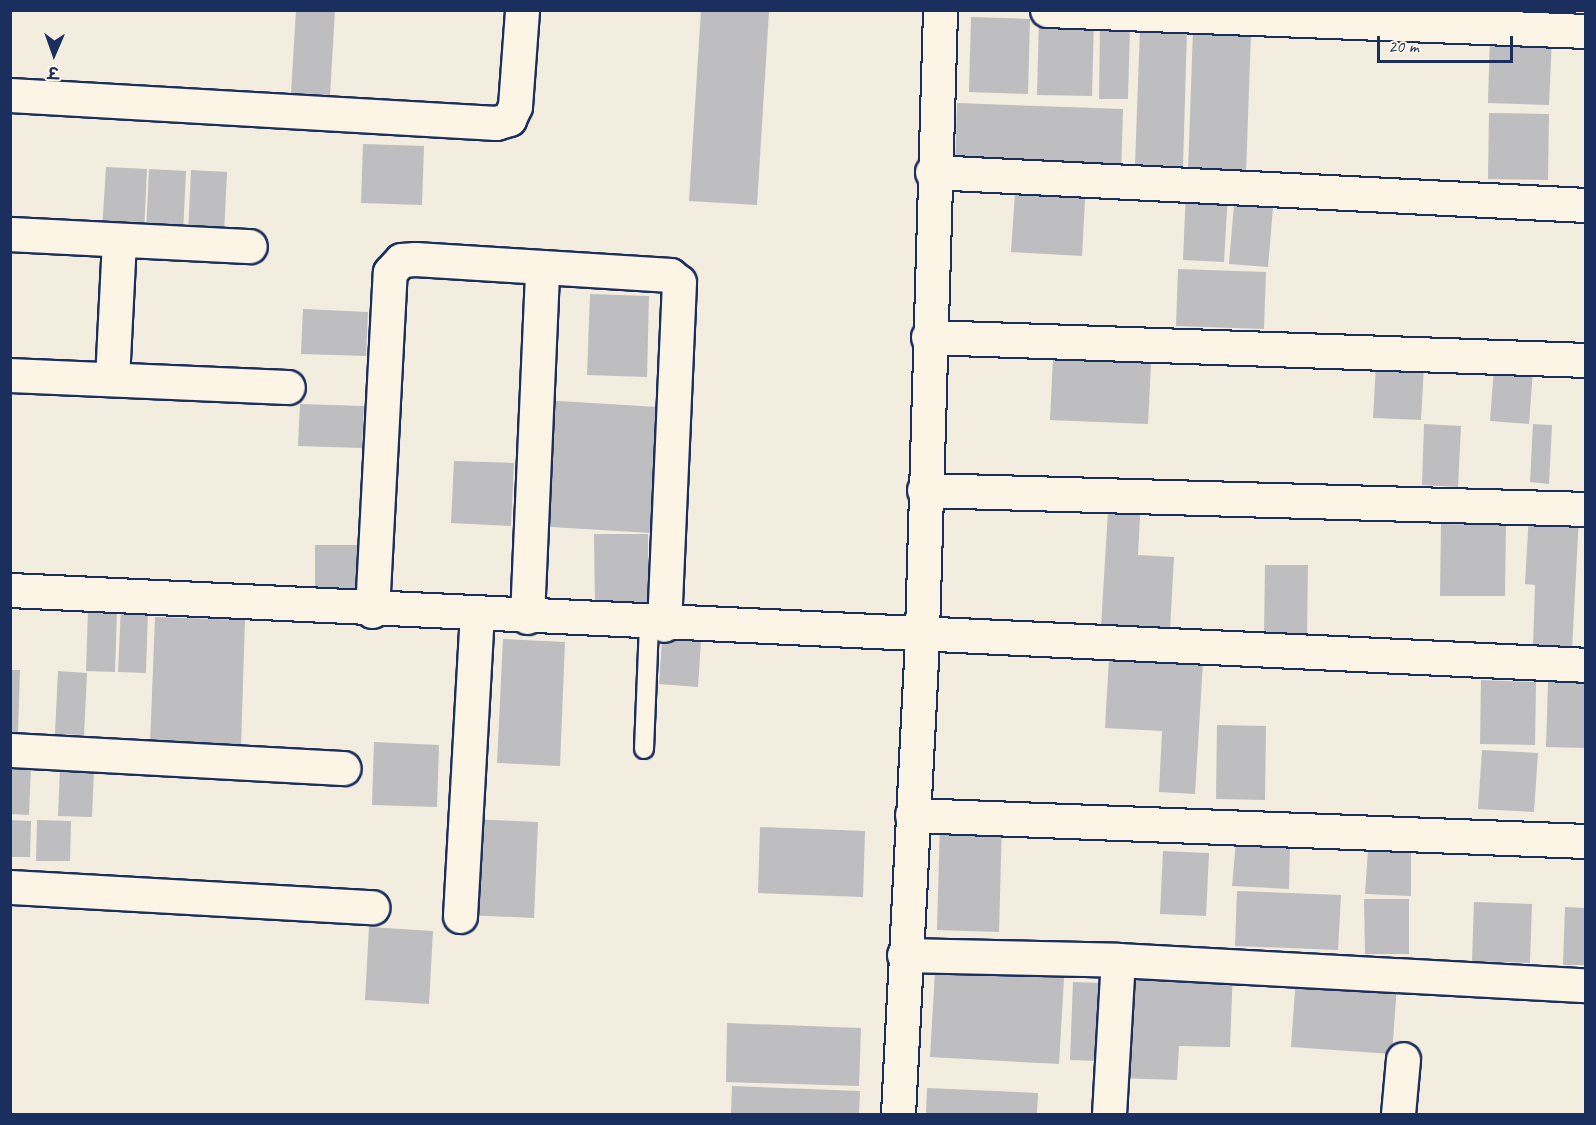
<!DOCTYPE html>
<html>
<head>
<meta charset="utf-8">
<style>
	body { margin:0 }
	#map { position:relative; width:1596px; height:1125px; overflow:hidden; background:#f3ede0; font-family:Caveat,"Playpen Sans Deva",sans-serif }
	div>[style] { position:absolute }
	.building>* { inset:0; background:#bebec0 }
	.roads { filter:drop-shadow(2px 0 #1b2f5e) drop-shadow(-2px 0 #1b2f5e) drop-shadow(0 2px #1b2f5e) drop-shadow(0 -2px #1b2f5e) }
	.service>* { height:18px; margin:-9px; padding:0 9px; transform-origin:9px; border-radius:9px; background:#fcf5e5 }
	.minor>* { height:33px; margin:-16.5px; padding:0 16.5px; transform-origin:16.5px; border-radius:16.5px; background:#fcf5e5 }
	span { translate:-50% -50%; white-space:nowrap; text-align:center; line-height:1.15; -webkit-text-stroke:4.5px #fcf5e5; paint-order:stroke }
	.frame { position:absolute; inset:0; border:12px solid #1b2f5e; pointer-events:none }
	.north { position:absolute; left:24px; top:24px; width:60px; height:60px; -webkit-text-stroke:4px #fcf5e5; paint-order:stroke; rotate:182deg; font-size:16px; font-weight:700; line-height:24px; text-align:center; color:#1b2f5e }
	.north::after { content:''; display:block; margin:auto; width:21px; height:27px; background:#1b2f5e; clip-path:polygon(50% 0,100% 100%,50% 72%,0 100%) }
	.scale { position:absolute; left:1377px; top:36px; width:136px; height:27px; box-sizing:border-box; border:3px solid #1b2f5e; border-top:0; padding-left:8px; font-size:18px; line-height:21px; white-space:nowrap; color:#1b2f5e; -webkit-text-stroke:4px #fcf5e5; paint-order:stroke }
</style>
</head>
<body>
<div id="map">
	<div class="building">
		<div style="clip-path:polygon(296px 10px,335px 10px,330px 95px,291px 93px)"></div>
		<div style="clip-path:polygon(701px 10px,769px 12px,757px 205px,689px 201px)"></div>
		<div style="clip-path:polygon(971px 17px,1030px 19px,1028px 94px,969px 92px)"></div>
		<div style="clip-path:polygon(1039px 17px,1094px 19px,1092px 96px,1037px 95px)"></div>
		<div style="clip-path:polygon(1100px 25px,1130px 26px,1128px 99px,1099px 99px)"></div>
		<div style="clip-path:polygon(1140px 28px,1187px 29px,1183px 167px,1135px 165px)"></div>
		<div style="clip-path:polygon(1193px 30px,1251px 32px,1246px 174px,1188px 172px)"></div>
		<div style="clip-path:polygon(1490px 36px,1552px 38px,1549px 105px,1488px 103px)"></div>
		<div style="clip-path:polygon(957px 103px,1123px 109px,1121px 175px,955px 170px)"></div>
		<div style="clip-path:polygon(1489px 113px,1549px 114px,1548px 180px,1488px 179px)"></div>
		<div style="clip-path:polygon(363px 144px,424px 146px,422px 205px,361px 203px)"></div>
		<div style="clip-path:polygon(106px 167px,147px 169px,144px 232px,102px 230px)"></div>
		<div style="clip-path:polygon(149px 169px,186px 171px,183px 233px,146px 232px)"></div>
		<div style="clip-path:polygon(191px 170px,227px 172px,224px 235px,188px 233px)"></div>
		<div style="clip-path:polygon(1016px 178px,1086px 182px,1082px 256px,1011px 252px)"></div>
		<div style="clip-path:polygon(1186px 191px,1228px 193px,1224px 262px,1183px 260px)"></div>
		<div style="clip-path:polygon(1235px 192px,1274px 196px,1268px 267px,1229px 264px)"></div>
		<div style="clip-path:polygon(1178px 269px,1266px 272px,1264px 329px,1176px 326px)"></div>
		<div style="clip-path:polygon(590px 294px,649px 296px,647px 377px,587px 375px)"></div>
		<div style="clip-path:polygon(303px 309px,368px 312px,366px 356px,301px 354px)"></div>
		<div style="clip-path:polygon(1053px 358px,1151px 363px,1148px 424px,1050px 420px)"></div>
		<div style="clip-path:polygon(1376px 364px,1424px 366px,1421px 420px,1373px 418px)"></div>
		<div style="clip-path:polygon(1494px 368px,1533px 371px,1529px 424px,1490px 421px)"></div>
		<div style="clip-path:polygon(542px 400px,658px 407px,651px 533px,535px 526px)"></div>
		<div style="clip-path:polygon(300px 404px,364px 406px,362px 448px,298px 446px)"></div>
		<div style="clip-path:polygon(1424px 424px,1461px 426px,1458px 487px,1422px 485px)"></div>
		<div style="clip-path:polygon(1533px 424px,1552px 425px,1549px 484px,1530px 482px)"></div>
		<div style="clip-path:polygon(454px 461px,514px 463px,511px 526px,451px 523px)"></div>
		<div style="clip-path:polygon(1109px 495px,1141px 497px,1138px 555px,1174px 557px,1170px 630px,1101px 626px)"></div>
		<div style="clip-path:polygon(1529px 513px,1579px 516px,1572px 650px,1533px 648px,1535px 585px,1525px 584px)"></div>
		<div style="clip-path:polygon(1441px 524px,1506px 525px,1505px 596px,1440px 596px)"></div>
		<div style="clip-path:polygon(594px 534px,648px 534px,648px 610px,595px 609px)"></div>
		<div style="clip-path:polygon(315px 545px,363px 545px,363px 595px,315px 594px)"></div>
		<div style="clip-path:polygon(1265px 565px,1308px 565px,1307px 638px,1264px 637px)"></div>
		<div style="clip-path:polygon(88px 607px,117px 608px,115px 672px,86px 671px)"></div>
		<div style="clip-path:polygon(121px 607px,148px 608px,146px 673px,118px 672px)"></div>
		<div style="clip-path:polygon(155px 617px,245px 620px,241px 747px,150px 744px)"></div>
		<div style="clip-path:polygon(503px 639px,565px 642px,560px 766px,497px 763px)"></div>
		<div style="clip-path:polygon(662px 639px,701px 641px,698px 687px,659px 684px)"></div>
		<div style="clip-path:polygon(1109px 658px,1203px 662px,1195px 794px,1159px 792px,1162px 731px,1105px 728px)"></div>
		<div style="clip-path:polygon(10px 670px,20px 670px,18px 732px,10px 732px)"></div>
		<div style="clip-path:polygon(58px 671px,87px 673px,84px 735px,55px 734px)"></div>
		<div style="clip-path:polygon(1481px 680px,1536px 682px,1535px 745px,1480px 744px)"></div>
		<div style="clip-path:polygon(1548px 681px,1586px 682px,1586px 748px,1546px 747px)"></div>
		<div style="clip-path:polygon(1217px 725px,1266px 726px,1265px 800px,1216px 799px)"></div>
		<div style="clip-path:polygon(374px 742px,439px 745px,437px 807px,372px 805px)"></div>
		<div style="clip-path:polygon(1482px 750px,1538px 753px,1534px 812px,1478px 809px)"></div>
		<div style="clip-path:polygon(10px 762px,31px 764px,29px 815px,10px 814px)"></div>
		<div style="clip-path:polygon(60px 768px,94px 770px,92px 817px,58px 816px)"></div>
		<div style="clip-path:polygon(469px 819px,538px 822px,534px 918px,465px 915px)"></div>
		<div style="clip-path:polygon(10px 820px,31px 821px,30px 857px,10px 857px)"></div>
		<div style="clip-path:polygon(37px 820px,71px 821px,70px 861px,36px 861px)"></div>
		<div style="clip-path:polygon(940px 820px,1002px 822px,999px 932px,937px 930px)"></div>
		<div style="clip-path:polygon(760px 827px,865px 831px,863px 897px,758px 893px)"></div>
		<div style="clip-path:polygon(1236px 842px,1290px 843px,1289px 889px,1232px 886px)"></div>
		<div style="clip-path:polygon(1368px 850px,1411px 852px,1411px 896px,1365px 894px)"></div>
		<div style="clip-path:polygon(1163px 851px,1209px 853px,1206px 916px,1160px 914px)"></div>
		<div style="clip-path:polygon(1237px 891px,1341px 895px,1338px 950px,1235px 946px)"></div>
		<div style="clip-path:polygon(1364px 899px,1409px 899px,1409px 954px,1365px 954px)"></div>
		<div style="clip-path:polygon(1474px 902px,1532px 904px,1530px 963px,1472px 961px)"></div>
		<div style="clip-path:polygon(1565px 907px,1586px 908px,1586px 965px,1563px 965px)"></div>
		<div style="clip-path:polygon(369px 927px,433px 931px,429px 1004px,365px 1000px)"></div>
		<div style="clip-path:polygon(1122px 965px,1233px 969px,1230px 1047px,1179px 1046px,1177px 1080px,1118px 1078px)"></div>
		<div style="clip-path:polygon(935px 971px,1064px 978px,1059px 1064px,930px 1057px)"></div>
		<div style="clip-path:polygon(1296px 977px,1397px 985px,1392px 1054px,1291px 1047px)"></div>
		<div style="clip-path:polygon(1073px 982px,1100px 983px,1097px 1061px,1070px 1060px)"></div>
		<div style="clip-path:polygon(727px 1023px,861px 1028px,859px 1086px,726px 1082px)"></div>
		<div style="clip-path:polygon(732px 1086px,860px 1091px,859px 1114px,731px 1114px)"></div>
		<div style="clip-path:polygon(927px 1088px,1038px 1093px,1037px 1114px,926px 1114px)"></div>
	</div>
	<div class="roads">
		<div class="service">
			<div style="left:644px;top:749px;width:126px;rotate:-87.7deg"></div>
		</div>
		<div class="minor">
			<div style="left:1047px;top:10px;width:539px;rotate:2.23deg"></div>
			<div style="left:10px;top:95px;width:487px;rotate:3.3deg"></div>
			<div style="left:496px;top:123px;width:14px;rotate:-17deg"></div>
			<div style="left:509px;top:119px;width:14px;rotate:-65deg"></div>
			<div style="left:515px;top:106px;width:96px;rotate:-85.8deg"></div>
			<div style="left:932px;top:172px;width:655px;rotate:2.89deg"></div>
			<div style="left:10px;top:234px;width:240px;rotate:2.9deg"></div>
			<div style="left:928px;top:337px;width:658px;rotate:2deg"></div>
			<div style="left:10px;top:375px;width:278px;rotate:2.5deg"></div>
			<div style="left:112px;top:379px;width:139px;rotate:-87.1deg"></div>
			<div style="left:924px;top:490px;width:662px;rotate:1.64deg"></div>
			<div style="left:10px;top:590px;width:1578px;rotate:2.72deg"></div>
			<div style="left:372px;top:611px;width:339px;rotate:-87deg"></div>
			<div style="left:390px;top:272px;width:16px;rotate:-47deg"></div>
			<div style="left:401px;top:260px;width:14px;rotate:-4deg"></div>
			<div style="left:415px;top:259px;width:256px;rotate:3.6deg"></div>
			<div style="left:670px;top:275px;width:11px;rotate:38deg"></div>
			<div style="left:679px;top:282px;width:343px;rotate:92.5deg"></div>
			<div style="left:527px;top:617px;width:350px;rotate:-87.5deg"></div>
			<div style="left:10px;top:750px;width:334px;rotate:3.1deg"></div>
			<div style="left:912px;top:815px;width:675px;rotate:2.21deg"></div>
			<div style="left:10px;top:887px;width:363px;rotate:3.2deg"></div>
			<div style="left:460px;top:916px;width:301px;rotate:-86.8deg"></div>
			<div style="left:904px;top:955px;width:214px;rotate:1.3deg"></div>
			<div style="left:1118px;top:960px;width:469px;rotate:3.1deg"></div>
			<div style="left:898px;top:1114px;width:483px;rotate:-87.1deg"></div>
			<div style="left:922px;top:632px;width:622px;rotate:-88.34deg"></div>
			<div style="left:1109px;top:1114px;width:154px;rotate:-86.7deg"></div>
			<div style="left:1398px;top:1114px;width:55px;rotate:-84.8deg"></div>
		</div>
	</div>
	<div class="frame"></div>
	<div class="north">उ</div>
	<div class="scale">20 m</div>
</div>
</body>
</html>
